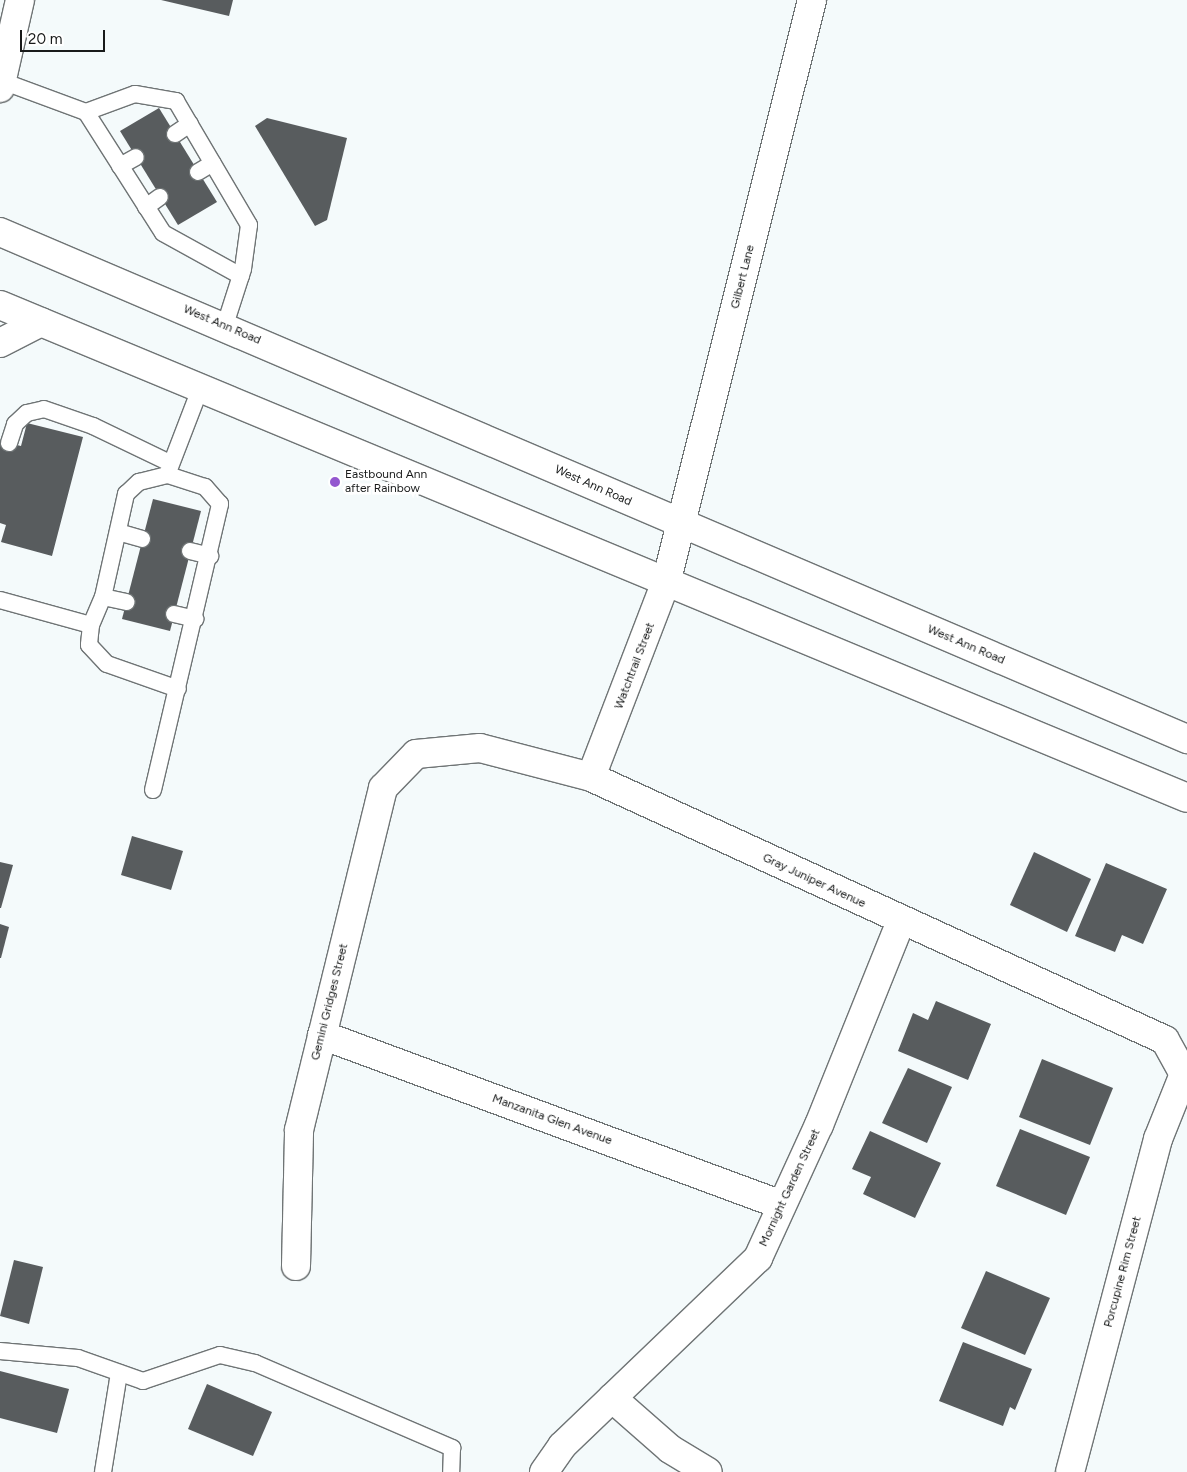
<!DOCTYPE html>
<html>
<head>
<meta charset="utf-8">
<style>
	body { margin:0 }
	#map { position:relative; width:1187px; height:1472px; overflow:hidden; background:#f4fafb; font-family:Figtree,sans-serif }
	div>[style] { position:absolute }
	.building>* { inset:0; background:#585c5e }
	.roads { filter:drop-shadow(1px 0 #6f7475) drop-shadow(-1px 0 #6f7475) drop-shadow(0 1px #6f7475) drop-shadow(0 -1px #6f7475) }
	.service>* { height:16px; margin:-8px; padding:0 8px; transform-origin:8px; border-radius:8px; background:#fff }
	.minor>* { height:28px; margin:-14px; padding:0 14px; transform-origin:14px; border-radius:14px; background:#fff }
	.secondary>* { height:28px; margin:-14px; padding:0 14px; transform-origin:14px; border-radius:14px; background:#fff }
	.primary>* { height:28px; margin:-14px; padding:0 14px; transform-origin:14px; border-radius:14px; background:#fff }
	.dots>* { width:14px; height:14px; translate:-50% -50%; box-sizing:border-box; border:2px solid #fff; border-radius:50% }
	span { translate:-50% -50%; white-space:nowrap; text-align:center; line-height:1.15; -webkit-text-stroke:5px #fff; paint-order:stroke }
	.street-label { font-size:12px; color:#181a1a }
	.poi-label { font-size:12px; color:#181a1a }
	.left { translate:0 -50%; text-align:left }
	.scale { position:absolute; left:20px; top:30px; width:85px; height:22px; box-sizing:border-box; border:2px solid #181a1a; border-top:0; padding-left:6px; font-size:15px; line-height:18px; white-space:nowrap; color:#181a1a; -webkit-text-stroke:4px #fff; paint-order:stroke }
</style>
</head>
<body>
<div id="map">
	<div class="building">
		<div style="clip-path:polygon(161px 0,233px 0,229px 16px)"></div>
		<div style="clip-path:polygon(159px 108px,217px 202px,178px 225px,120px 131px)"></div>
		<div style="clip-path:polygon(267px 118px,347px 138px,327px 220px,315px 226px,255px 126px)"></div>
		<div style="clip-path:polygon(27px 423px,83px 437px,52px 556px,1px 542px,6px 525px,0 523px,0 441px,21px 446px)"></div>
		<div style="clip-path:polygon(153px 499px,201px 511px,170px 631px,122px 619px)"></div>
		<div style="clip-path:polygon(132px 836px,183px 851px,171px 890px,121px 875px)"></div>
		<div style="clip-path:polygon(1034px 852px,1091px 879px,1067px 932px,1010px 905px)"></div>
		<div style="clip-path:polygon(0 862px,13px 865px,1px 908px,0 908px)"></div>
		<div style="clip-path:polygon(1106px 863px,1167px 889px,1143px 944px,1122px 935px,1115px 952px,1075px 936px)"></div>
		<div style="clip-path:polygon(0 924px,9px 927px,1px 958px,0 958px)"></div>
		<div style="clip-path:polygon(936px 1001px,991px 1024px,968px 1080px,898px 1051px,913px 1013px,928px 1020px)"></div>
		<div style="clip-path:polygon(1042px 1059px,1113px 1088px,1090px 1145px,1019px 1117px)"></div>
		<div style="clip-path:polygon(908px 1068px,952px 1087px,927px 1143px,882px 1123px)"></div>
		<div style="clip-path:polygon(1020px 1129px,1090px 1157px,1066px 1215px,996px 1186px)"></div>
		<div style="clip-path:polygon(870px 1131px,941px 1163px,915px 1218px,863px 1194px,871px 1177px,852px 1169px)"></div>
		<div style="clip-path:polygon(14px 1260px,43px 1267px,29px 1324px,0 1316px)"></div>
		<div style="clip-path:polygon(986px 1271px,1050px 1298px,1025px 1355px,961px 1328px)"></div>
		<div style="clip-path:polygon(963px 1342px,1032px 1369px,1015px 1410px,1010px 1407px,1003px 1426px,939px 1401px)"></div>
		<div style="clip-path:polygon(0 1371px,69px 1389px,57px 1433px,0 1418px)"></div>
		<div style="clip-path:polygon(207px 1384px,272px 1412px,253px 1456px,188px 1429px)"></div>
	</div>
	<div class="roads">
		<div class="service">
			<div style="left:2px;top:81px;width:90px;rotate:20.3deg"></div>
			<div style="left:86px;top:112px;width:52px;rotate:-20.2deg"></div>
			<div style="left:135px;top:94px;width:42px;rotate:9.7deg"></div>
			<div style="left:176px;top:101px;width:144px;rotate:59.5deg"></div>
			<div style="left:249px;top:225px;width:44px;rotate:97.8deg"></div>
			<div style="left:243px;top:269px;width:59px;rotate:107.8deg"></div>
			<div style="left:86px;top:112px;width:143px;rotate:57.5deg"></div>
			<div style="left:163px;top:233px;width:89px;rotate:28.9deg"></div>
			<div style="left:175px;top:134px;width:18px;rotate:-34deg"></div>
			<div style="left:120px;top:166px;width:18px;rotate:-29deg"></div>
			<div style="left:198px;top:172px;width:17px;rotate:-31deg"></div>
			<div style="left:146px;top:207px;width:17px;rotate:-36deg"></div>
			<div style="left:9px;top:443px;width:20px;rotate:-72deg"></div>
			<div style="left:15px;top:424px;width:16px;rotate:-43deg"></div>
			<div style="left:27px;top:413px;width:17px;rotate:-13deg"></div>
			<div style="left:44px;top:409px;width:52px;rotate:19.1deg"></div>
			<div style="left:93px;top:426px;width:85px;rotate:25.7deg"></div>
			<div style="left:118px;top:532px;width:25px;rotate:16deg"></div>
			<div style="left:190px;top:551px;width:21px;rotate:14deg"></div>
			<div style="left:103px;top:597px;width:24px;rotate:12deg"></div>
			<div style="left:0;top:600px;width:94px;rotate:15.4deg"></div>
			<div style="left:91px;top:625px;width:30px;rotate:-67deg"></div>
			<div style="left:103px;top:597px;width:106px;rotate:-77.4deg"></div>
			<div style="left:126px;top:494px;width:18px;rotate:-43deg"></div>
			<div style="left:139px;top:482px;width:29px;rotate:-14deg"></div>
			<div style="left:167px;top:475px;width:92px;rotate:-69deg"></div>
			<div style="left:174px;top:614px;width:22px;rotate:13deg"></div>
			<div style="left:91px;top:625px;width:20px;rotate:96deg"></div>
			<div style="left:89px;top:645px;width:26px;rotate:47deg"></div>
			<div style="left:107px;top:664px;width:75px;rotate:19.4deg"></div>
			<div style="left:153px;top:790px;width:294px;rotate:-76.8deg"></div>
			<div style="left:220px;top:504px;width:23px;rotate:-131deg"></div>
			<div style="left:205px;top:487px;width:40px;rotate:-162deg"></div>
			<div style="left:0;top:1351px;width:78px;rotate:5.1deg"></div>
			<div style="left:78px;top:1358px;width:69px;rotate:19.5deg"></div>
			<div style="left:143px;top:1381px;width:81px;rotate:-18.7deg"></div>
			<div style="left:220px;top:1355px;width:36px;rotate:13deg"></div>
			<div style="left:255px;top:1363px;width:215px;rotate:23.3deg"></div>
			<div style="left:452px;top:1448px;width:24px;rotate:92deg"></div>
			<div style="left:103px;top:1472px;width:100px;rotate:-80.8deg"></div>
		</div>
		<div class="minor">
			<div style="left:591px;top:777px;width:212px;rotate:-69deg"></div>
			<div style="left:667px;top:579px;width:597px;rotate:-75.94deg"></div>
			<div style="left:322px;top:1035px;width:490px;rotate:20.3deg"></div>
			<div style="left:296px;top:1266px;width:136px;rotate:-88.7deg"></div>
			<div style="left:299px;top:1130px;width:352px;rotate:-76.2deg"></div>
			<div style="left:383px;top:788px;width:47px;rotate:-45.9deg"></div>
			<div style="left:416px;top:754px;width:64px;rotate:-5.4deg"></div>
			<div style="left:480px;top:748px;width:115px;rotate:14.6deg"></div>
			<div style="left:591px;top:777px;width:631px;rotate:24.62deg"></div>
			<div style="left:1165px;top:1040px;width:39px;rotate:61deg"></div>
			<div style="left:1184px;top:1074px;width:70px;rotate:111.8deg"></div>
			<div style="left:1158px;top:1139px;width:344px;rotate:104.8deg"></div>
			<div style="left:612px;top:1398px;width:77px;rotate:41.3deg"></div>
			<div style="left:670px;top:1449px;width:44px;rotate:31.2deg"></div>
			<div style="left:544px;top:1472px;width:32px;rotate:-55deg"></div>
			<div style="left:562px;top:1446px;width:272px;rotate:-43.8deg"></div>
			<div style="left:758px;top:1258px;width:146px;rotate:-65.4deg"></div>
			<div style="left:819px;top:1125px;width:220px;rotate:-68.1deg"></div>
		</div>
		<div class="secondary">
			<div style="left:0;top:88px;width:90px;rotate:-77.2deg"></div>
		</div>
		<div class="primary">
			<div style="left:0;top:232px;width:1291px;rotate:23.13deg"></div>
			<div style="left:0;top:305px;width:1285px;rotate:22.55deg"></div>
			<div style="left:0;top:343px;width:46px;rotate:-27.1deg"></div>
		</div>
	</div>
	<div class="dots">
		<div style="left:335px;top:482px;background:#9357cf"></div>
	</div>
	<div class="street-label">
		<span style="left:743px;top:277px;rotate:-76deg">Gilbert Lane</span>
		<span style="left:222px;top:325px;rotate:23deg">West Ann Road</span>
		<span style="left:593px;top:486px;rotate:24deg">West Ann Road</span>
		<span style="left:966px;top:645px;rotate:23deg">West Ann Road</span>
		<span style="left:635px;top:666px;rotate:-69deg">Watchtrail Street</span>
		<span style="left:814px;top:881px;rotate:25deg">Gray Juniper Avenue</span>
		<span style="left:330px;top:1002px;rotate:-76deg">Gemini Gridges Street</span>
		<span style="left:552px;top:1120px;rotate:20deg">Manzanita Glen Avenue</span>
		<span style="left:790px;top:1188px;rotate:-65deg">Mornight Garden Street</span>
		<span style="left:1123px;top:1272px;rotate:-75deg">Porcupine Rim Street</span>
	</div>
	<div class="poi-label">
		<span class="left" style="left:345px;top:482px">Eastbound Ann<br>after Rainbow</span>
	</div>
	<div class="scale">20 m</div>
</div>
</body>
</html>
